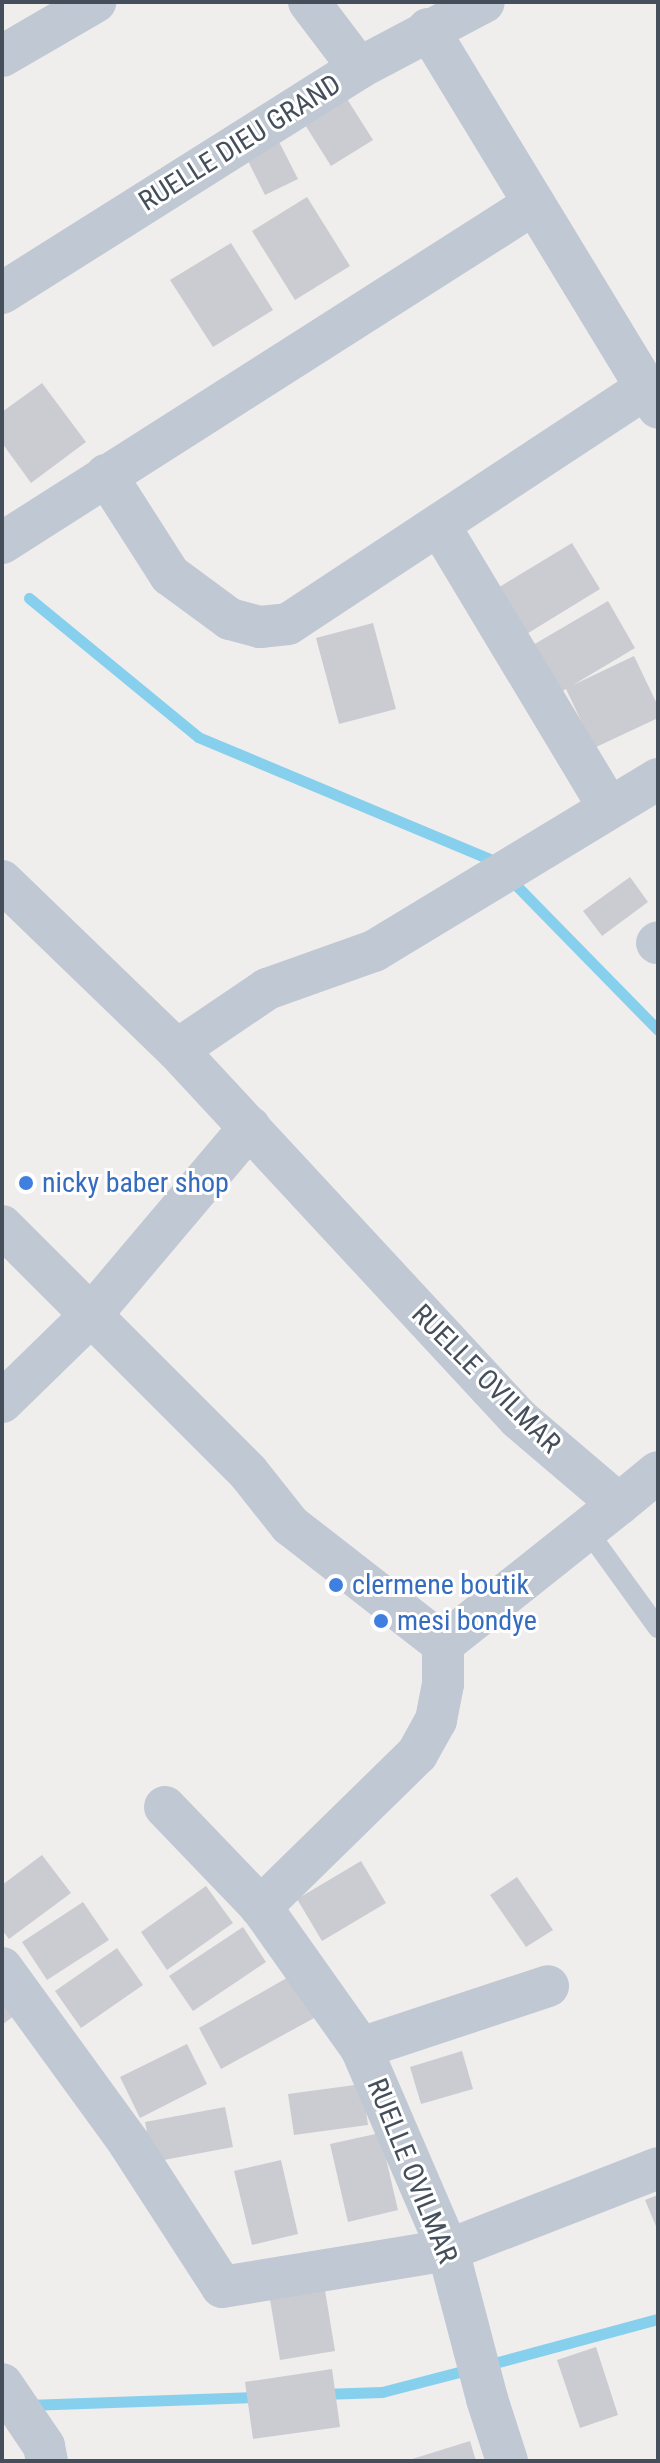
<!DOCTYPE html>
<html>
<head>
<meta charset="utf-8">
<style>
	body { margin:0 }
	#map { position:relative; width:660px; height:2463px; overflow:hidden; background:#f0eded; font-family:"Roboto Condensed",sans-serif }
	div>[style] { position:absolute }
	.stream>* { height:11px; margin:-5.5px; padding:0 5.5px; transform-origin:5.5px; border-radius:5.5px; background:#86d0ed }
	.building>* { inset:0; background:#caccd2 }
	.service>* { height:20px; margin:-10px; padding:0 10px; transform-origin:10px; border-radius:10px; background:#c0c8d3 }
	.minor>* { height:42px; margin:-21px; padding:0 21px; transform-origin:21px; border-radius:21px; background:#c0c8d3 }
	.dots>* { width:22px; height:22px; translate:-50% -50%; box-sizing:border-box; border:4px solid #fff; border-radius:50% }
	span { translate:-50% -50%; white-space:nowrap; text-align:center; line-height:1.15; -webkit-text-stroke:6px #fff; paint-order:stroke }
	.street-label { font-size:28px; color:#454f5b }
	.shop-label { font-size:28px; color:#366cbe }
	.left { translate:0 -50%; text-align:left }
	.frame { position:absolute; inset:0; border:4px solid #454f5b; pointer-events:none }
</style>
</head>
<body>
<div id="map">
	<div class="stream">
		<div style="left:29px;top:598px;width:219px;rotate:39.4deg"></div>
		<div style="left:198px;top:737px;width:319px;rotate:22.7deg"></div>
		<div style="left:492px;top:860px;width:9px;rotate:49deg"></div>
		<div style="left:510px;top:879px;width:211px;rotate:45.6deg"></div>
		<div style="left:487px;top:2365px;width:177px;rotate:-15.1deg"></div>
		<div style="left:322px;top:2394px;width:60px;rotate:-1.9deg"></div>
		<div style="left:382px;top:2392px;width:91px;rotate:-14.6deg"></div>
		<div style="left:27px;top:2405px;width:234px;rotate:-2deg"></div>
	</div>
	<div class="building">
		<div style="clip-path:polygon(337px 83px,373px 140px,331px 166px,295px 109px)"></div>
		<div style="clip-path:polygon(273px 130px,298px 179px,265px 195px,241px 147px)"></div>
		<div style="clip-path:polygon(307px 197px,350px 266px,295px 300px,252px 231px)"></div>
		<div style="clip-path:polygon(231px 243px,273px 310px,213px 347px,170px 280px)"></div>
		<div style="clip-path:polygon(42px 383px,86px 442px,31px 483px,2px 443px,2px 412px)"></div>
		<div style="clip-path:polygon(572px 543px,600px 589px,525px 635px,496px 589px)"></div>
		<div style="clip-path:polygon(608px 601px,635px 648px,573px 685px,634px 656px,658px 706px,658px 718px,594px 748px,566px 689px,561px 692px,533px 645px)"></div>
		<div style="clip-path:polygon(373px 623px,396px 709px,339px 724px,316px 638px)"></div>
		<div style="clip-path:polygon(630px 877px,648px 902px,602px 936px,583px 911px)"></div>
		<div style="clip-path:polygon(42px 1855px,71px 1893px,9px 1939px,2px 1930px,2px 1885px)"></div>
		<div style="clip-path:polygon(361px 1861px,386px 1903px,322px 1941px,297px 1899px)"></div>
		<div style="clip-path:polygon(517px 1877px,553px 1930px,526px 1947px,490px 1895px)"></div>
		<div style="clip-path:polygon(206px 1886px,233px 1923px,167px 1970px,141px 1932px)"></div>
		<div style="clip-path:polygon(83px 1902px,109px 1940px,47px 1980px,22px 1942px)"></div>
		<div style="clip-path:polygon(243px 1927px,266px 1962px,193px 2011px,169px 1976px)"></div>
		<div style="clip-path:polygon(117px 1948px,143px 1985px,81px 2028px,55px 1991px)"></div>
		<div style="clip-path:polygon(292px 1975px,316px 2017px,221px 2069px,199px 2028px)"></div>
		<div style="clip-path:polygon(2px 1998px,15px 2015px,2px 2025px)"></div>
		<div style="clip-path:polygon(187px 2044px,207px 2084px,140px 2118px,120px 2077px)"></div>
		<div style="clip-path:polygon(462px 2051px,473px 2089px,421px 2104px,410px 2067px)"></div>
		<div style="clip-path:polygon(362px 2084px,368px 2125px,294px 2135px,288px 2094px)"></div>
		<div style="clip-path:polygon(225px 2107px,233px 2147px,153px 2162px,145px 2122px)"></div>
		<div style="clip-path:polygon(380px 2133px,398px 2210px,348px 2222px,330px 2144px)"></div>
		<div style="clip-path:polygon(281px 2160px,298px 2234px,252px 2245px,234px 2171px)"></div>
		<div style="clip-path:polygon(658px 2195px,658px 2231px,645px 2200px)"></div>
		<div style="clip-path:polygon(323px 2278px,335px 2351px,280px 2360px,268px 2287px)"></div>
		<div style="clip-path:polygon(596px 2347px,618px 2415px,580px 2428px,557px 2360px)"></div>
		<div style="clip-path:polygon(332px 2369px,340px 2427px,253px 2439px,245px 2382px)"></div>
		<div style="clip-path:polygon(470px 2441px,476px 2461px,409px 2461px,409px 2460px)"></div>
	</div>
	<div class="service">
		<div style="left:587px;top:1530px;width:121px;rotate:54.1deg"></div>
	</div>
	<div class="minor">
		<div style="left:309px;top:2px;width:83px;rotate:52.9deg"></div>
		<div style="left:428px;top:29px;width:443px;rotate:58.7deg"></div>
		<div style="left:2px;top:56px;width:108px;rotate:-30.1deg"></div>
		<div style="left:2px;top:293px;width:422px;rotate:-32.2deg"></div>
		<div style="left:359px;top:68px;width:141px;rotate:-27.8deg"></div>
		<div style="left:106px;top:475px;width:119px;rotate:57.4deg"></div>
		<div style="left:170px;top:575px;width:74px;rotate:36.3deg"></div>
		<div style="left:230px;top:619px;width:31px;rotate:15deg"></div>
		<div style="left:260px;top:627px;width:28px;rotate:-6deg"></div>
		<div style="left:288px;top:624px;width:429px;rotate:-33.4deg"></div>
		<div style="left:439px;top:525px;width:330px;rotate:59deg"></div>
		<div style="left:2px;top:543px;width:631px;rotate:-32.51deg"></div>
		<div style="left:2px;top:881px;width:243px;rotate:44deg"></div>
		<div style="left:177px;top:1050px;width:503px;rotate:47.17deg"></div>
		<div style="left:519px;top:1419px;width:131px;rotate:40.4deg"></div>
		<div style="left:619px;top:1504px;width:225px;rotate:141.5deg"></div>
		<div style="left:443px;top:1644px;width:40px;rotate:90deg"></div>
		<div style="left:443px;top:1684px;width:37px;rotate:101deg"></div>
		<div style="left:436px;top:1720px;width:39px;rotate:119deg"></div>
		<div style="left:417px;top:1754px;width:219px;rotate:135.6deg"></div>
		<div style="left:261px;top:1907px;width:173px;rotate:54.7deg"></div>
		<div style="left:361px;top:2048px;width:220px;rotate:66.7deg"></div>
		<div style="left:448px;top:2250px;width:154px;rotate:75.3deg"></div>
		<div style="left:487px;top:2399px;width:65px;rotate:72.1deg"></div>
		<div style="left:657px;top:943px;width:1px;rotate:-45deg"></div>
		<div style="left:177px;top:1050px;width:109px;rotate:-34.1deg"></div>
		<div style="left:267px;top:989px;width:114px;rotate:-19.6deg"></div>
		<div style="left:374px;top:951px;width:332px;rotate:-31.2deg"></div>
		<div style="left:2px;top:1226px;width:348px;rotate:45deg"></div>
		<div style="left:248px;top:1472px;width:68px;rotate:51.6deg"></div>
		<div style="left:290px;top:1525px;width:194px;rotate:37.9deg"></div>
		<div style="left:2px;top:1402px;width:124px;rotate:-44.3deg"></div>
		<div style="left:91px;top:1315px;width:246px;rotate:-49.8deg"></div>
		<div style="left:619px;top:1504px;width:50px;rotate:-39.4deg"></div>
		<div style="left:165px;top:1807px;width:139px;rotate:46.2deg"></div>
		<div style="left:2px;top:1968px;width:216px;rotate:54deg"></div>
		<div style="left:129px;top:2143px;width:171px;rotate:57.1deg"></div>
		<div style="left:222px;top:2287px;width:229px;rotate:-9.3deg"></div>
		<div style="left:448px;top:2250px;width:225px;rotate:-21.3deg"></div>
		<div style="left:361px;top:2048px;width:197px;rotate:-18.3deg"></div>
		<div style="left:2px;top:2384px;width:75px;rotate:55.9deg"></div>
		<div style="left:44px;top:2446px;width:15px;rotate:79deg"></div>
	</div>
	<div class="dots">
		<div style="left:26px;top:1183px;background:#3f7fe0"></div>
		<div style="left:336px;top:1585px;background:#3f7fe0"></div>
		<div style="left:381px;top:1621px;background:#3f7fe0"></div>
	</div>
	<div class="street-label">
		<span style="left:240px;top:143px;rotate:-32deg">RUELLE DIEU GRAND</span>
		<span style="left:486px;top:1379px;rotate:45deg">RUELLE OVILMAR</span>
		<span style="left:412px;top:2171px;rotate:68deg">RUELLE OVILMAR</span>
	</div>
	<div class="shop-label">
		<span class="left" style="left:42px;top:1183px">nicky baber shop</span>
		<span class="left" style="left:352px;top:1585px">clermene boutik</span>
		<span class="left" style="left:397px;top:1621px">mesi bondye</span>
	</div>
	<div class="frame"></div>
</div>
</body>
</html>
